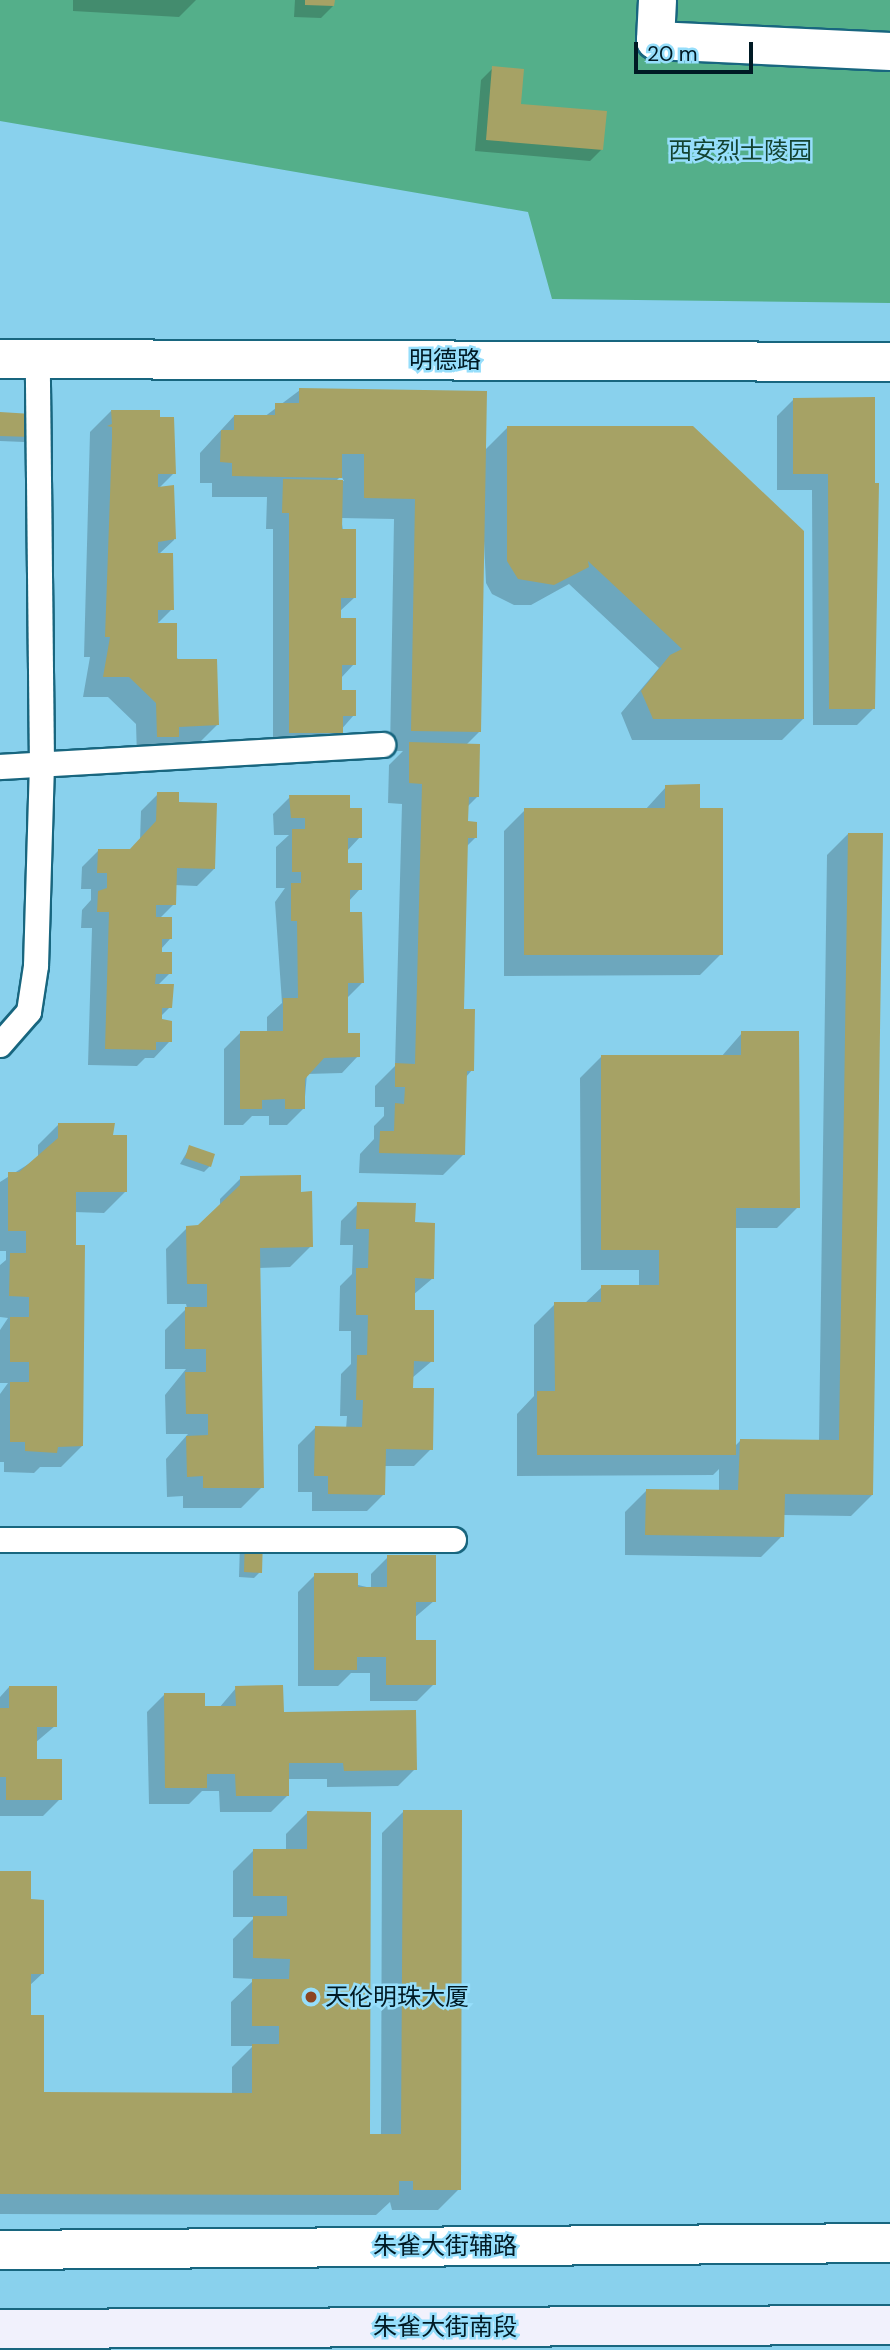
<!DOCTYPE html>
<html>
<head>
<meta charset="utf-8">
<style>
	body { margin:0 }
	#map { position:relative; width:890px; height:2350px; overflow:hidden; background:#89d1ed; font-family:"DM Sans","Noto Sans SC",sans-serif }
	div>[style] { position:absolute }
	.green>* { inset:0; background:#54af8a }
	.shadow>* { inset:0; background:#0003 }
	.building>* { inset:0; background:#a6a265 }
	.roads { filter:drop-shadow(2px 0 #18667f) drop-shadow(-2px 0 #18667f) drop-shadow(0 2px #18667f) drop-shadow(0 -2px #18667f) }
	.service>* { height:24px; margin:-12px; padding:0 12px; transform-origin:12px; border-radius:12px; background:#fff }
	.pedestrian>* { height:37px; margin:-18.5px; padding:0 18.5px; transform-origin:18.5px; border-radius:18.5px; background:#fff }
	.minor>* { height:38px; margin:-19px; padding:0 19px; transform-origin:19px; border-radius:19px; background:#fff }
	.tertiary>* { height:38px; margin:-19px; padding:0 19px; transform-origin:19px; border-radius:19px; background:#fff }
	.secondary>* { height:38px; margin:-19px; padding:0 19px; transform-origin:19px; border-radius:19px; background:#f1f1fc }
	.dots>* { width:19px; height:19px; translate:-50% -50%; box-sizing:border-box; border:4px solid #96defb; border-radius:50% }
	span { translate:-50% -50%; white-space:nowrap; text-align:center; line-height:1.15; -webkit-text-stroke:5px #96defb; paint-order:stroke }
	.park-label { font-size:24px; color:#134331 }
	.street-label { font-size:24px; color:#001a24 }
	.poi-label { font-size:24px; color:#001a24 }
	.left { translate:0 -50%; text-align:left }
	.scale { position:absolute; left:634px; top:42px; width:119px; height:32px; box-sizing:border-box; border:4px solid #001a24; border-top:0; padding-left:9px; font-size:21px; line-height:24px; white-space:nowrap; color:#001a24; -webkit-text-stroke:5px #96defb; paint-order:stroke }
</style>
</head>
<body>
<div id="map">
	<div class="green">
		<div style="clip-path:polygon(0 0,890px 0,890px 303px,552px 299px,528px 212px,0 121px)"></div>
	</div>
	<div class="shadow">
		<div style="clip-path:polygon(73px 0,196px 0,179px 17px,73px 11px)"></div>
		<div style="clip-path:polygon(295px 0,333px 0,333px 6px,321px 18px,294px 17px)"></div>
		<div style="clip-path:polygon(493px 68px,519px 105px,602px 149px,590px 161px,475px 151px,481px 80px)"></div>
		<div style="clip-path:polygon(evenodd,300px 390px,484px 451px,507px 428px,803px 719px,782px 740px,632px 740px,621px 713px,659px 668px,569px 584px,531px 605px,514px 605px,492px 594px,486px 583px,483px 521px,480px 731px,465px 746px,477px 797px,467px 807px,466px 823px,476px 837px,466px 847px,462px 1010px,472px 1070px,466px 1077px,464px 1154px,443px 1175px,359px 1173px,360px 1154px,374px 1139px,374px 1126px,384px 1116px,384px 1107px,375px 1107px,375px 1086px,395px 1066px,402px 804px,388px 803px,389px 765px,403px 751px,390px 751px,394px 519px,341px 518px,354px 598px,339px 612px,354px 664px,341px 678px,341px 691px,354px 715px,324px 749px,273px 749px,273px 529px,266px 529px,267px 497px,212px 497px,212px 483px,200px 483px,200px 453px,234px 416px,264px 417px,300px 390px,340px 474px,344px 481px,336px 481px,340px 477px,340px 474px)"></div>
		<div style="clip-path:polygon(794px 399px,873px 399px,874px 708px,857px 725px,813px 725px,812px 490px,777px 490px,777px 416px)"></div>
		<div style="clip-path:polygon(111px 411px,174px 473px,159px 488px,172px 487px,174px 540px,159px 554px,172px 609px,157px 624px,217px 725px,196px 746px,137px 757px,136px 724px,108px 697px,83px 697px,90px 657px,84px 657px,90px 432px)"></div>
		<div style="clip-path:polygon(0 414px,29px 436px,24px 442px,0 441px)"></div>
		<div style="clip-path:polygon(666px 787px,698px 810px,721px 954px,700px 975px,504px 976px,504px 831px,525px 810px,645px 810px)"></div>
		<div style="clip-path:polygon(158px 794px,178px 804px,214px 869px,197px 886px,174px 885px,174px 904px,159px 919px,170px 939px,161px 949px,170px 973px,157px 986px,170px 1007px,160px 1017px,170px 1041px,154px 1058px,145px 1058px,137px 1066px,88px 1065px,92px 928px,81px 928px,82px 910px,91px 900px,91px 889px,81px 889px,82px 867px,99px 850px,130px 850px,140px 840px,141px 811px)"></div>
		<div style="clip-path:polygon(290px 797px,348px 810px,360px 837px,347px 851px,347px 865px,360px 889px,348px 902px,348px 914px,362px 983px,347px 998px,347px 1035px,358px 1056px,342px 1073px,307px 1074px,304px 1108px,287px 1125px,269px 1125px,269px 1116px,252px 1116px,243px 1125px,224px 1125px,224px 1049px,241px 1032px,267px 1032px,267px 1017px,282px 1003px,275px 902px,285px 888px,276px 888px,276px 847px,289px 835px,274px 835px,273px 814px)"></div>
		<div style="clip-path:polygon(848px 834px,872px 1495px,851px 1516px,783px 1515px,782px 1536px,761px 1557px,625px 1555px,625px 1512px,646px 1491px,719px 1492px,719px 1469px,713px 1475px,517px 1476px,517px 1414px,534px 1396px,534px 1325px,555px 1304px,584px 1304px,602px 1287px,639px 1287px,639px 1270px,581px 1270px,580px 1078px,601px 1057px,721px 1057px,742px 1033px,798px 1207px,777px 1228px,734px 1228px,734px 1447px,740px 1441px,819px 1441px,827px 855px)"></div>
		<div style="clip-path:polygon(59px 1124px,111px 1137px,125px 1192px,104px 1213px,74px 1212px,82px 1446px,61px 1467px,40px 1467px,34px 1473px,4px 1472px,4px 1462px,0 1462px,0 1394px,8px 1383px,0 1383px,0 1330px,8px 1318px,0 1317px,0 1265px,6px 1260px,6px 1251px,0 1251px,0 1182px,38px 1158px,38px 1145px)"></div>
		<div style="clip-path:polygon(190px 1147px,210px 1166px,204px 1172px,180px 1164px)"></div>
		<div style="clip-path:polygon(241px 1178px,300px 1194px,311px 1246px,290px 1267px,258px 1268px,262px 1487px,241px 1508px,183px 1508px,183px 1496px,167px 1497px,166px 1459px,188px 1434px,166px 1434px,165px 1395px,186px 1369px,165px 1369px,165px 1330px,187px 1308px,186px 1304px,167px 1304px,166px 1249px,187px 1228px,199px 1226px,220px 1207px,220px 1199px)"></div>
		<div style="clip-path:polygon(358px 1204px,413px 1224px,433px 1278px,413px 1295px,413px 1311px,432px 1361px,412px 1378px,411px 1389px,431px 1449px,414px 1466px,384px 1466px,384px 1494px,367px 1511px,312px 1511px,312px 1492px,298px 1492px,298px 1445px,315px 1428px,346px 1429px,347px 1416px,340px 1416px,341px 1374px,351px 1364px,351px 1331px,339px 1331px,340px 1286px,352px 1274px,353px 1245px,340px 1245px,341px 1221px)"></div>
		<div style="clip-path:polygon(240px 1543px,260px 1572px,254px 1578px,239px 1577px)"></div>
		<div style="clip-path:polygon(388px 1557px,434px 1601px,414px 1618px,414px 1641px,434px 1684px,417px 1701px,370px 1701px,370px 1673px,351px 1673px,338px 1686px,298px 1686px,298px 1592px,315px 1575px,371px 1588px,371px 1574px)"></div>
		<div style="clip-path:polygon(9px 1687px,55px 1726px,35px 1743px,35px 1761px,60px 1799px,43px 1816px,0 1816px,0 1697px)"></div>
		<div style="clip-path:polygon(236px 1688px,282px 1714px,415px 1769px,398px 1786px,327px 1787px,327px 1779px,287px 1779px,288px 1795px,271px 1812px,220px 1812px,219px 1791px,202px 1791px,189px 1804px,149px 1804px,147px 1712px,164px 1695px,204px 1708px,219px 1708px)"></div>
		<div style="clip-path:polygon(403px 1812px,459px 2189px,438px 2210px,392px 2210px,390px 2202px,376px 2215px,0 2214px,0 1872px,29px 1901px,43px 1973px,29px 1986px,29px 2017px,42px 2094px,232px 2094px,232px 2067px,253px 2046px,231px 2046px,231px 2002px,255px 1979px,233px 1978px,233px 1939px,255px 1917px,233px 1917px,233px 1871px,254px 1850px,286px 1851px,286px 1834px,307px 1813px,368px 2136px,381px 2136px,382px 1833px)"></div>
	</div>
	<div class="building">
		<div style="clip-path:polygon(305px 0,335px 0,334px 6px,305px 5px)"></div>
		<div style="clip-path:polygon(492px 66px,524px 69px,521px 104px,607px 111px,603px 150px,486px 140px)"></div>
		<div style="clip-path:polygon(299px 388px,487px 391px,481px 732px,411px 731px,415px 499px,364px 498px,364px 454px,342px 454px,342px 478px,232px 476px,232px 463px,220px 462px,221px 430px,234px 430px,234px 415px,275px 415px,275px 403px,299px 403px)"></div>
		<div style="clip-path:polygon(875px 397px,875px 483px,879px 483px,875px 709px,829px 709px,828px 474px,793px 474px,793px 398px)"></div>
		<div style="clip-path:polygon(111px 410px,160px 410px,160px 417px,174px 417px,176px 474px,158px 474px,158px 487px,174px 485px,176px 539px,158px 542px,158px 553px,173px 553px,174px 610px,158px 610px,158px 623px,177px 623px,177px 659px,217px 659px,219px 725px,179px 727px,179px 737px,157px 737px,156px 703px,129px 677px,103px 677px,110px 637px,105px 637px,112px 439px,112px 427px,107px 426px,112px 424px)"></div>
		<div style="clip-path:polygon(0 412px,32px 414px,31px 437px,0 436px)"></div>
		<div style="clip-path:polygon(507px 426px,693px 426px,804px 531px,804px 719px,653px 719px,641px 691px,670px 655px,682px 649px,588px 561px,589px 567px,554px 585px,518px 579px,507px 561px)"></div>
		<div style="clip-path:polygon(283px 479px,343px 480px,342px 529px,356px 529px,356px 598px,341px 598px,341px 618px,356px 618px,356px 665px,342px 665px,342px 690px,356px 690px,356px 716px,343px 716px,343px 733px,289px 733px,289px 513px,282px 513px)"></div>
		<div style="clip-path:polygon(409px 742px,480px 744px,479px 797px,469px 797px,468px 821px,477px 822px,477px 838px,468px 838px,464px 1009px,475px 1009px,474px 1071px,467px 1071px,465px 1155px,379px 1153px,380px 1131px,394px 1131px,395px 1103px,404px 1104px,405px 1087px,395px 1087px,395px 1063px,415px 1064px,422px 784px,409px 783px)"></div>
		<div style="clip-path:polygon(700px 784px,700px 808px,723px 808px,723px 955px,524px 955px,524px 808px,665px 808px,665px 785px)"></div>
		<div style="clip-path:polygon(157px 792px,179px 792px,179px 802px,217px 803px,215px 869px,177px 868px,176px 905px,156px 905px,156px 917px,172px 917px,172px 939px,162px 939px,162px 952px,172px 952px,172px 974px,156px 974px,155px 984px,174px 984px,172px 1008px,162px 1008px,162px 1019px,172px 1021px,172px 1042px,156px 1042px,156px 1050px,105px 1049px,109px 912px,97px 912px,98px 891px,107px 888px,107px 873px,97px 873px,98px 849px,130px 849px,156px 821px)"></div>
		<div style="clip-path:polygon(289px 795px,350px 795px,350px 808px,362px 808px,362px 838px,348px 838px,348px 863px,362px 863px,362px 890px,350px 890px,350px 912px,362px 912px,364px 983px,348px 983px,348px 1033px,360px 1033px,360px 1057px,324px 1058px,305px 1079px,305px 1109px,285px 1109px,285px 1099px,262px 1100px,262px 1109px,240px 1109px,240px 1031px,283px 1031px,283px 998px,298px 998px,297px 921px,291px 921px,291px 883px,301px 883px,301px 872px,292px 872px,292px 829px,305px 829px,305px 818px,291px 818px)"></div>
		<div style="clip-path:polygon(848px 833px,883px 833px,873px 1495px,785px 1494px,784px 1537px,645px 1535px,646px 1489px,738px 1490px,740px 1439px,839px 1440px)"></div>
		<div style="clip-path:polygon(741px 1031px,799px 1031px,800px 1208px,736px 1208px,736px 1455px,537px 1455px,537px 1391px,555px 1391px,554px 1302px,601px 1302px,601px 1285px,659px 1285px,659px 1250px,601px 1250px,601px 1055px,741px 1055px)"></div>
		<div style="clip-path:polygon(58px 1123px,115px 1123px,113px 1135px,127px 1135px,127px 1192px,76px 1192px,76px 1245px,85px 1245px,83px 1446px,58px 1447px,57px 1453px,25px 1451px,25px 1442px,10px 1442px,10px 1382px,29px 1382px,29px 1362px,10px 1362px,10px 1317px,29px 1317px,29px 1297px,9px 1296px,10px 1253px,26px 1253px,26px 1231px,8px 1231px,8px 1172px,19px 1172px,58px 1138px)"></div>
		<div style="clip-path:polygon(189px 1145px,215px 1154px,211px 1167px,185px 1158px)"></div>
		<div style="clip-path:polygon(301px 1175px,301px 1192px,312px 1191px,313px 1247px,260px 1248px,264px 1488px,203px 1488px,203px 1476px,187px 1477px,186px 1436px,208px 1435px,208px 1414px,186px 1414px,185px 1372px,206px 1372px,206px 1349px,185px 1349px,185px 1307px,207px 1307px,207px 1284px,187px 1284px,186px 1226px,198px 1225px,240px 1185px,240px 1176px)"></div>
		<div style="clip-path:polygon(357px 1202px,416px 1203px,415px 1222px,435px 1223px,434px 1279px,415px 1278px,415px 1310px,434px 1310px,434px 1362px,414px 1361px,413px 1388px,434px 1388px,433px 1450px,386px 1449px,385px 1495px,328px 1494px,328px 1476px,314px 1476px,315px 1426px,362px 1427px,363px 1400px,356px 1400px,357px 1355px,367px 1355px,368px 1315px,356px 1315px,356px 1268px,368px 1268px,369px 1229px,356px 1229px)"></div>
		<div style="clip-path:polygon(245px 1536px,263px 1537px,262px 1573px,244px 1572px)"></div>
		<div style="clip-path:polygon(387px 1555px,436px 1555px,436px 1602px,416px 1602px,416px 1640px,436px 1640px,436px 1685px,386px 1685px,386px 1657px,357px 1657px,357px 1670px,314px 1670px,314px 1573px,358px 1573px,358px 1587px,387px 1587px)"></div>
		<div style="clip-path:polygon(283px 1685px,284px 1712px,416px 1710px,417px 1770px,344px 1771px,343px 1763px,289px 1763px,289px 1796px,236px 1796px,235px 1774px,207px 1774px,207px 1788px,165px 1788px,164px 1693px,205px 1693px,205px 1706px,236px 1706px,235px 1686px)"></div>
		<div style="clip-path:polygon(9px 1686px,57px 1686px,57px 1727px,37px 1727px,37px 1759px,62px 1759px,62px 1800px,6px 1800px,6px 1777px,0 1777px,0 1708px,9px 1708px)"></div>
		<div style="clip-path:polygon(403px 1810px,462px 1810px,461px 2190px,413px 2190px,413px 2181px,399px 2181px,399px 2195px,0 2194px,0 1871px,31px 1871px,31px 1899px,44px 1900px,44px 1974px,31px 1974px,31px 2015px,44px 2015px,44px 2092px,252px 2093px,252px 2044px,279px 2044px,279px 2026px,252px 2026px,252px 1979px,289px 1979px,290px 1959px,253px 1958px,253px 1916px,287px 1916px,287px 1896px,253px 1896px,253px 1849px,307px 1849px,307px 1811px,371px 1812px,370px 2134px,401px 2134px)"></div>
	</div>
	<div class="roads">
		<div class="service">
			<div style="left:0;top:767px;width:384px;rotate:-3.3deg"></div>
			<div style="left:0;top:1045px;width:44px;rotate:-48.7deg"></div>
			<div style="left:29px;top:1012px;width:47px;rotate:-81.3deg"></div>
			<div style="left:36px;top:966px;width:200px;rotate:-88.3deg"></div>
			<div style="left:42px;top:766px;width:407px;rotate:-90.6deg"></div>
			<div style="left:0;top:1540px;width:454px"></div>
		</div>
		<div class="pedestrian">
			<div style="left:657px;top:0;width:40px;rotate:92.9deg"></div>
			<div style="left:655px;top:40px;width:235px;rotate:2.7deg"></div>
		</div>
		<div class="minor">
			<div style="left:0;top:2250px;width:890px;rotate:-0.45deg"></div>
		</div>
		<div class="tertiary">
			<div style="left:0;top:359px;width:890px;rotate:0.19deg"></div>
		</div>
		<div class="secondary">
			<div style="left:0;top:2329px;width:890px;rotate:-0.26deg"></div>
		</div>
	</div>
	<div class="dots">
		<div style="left:311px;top:1997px;background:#8c4522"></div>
	</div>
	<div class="park-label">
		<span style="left:740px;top:151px">西安烈士陵园</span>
	</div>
	<div class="street-label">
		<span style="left:445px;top:360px">明德路</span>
		<span style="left:445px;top:2246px">朱雀大街辅路</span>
		<span style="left:445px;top:2327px">朱雀大街南段</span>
	</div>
	<div class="poi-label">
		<span class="left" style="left:325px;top:1997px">天伦明珠大厦</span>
	</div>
	<div class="scale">20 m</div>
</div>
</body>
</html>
